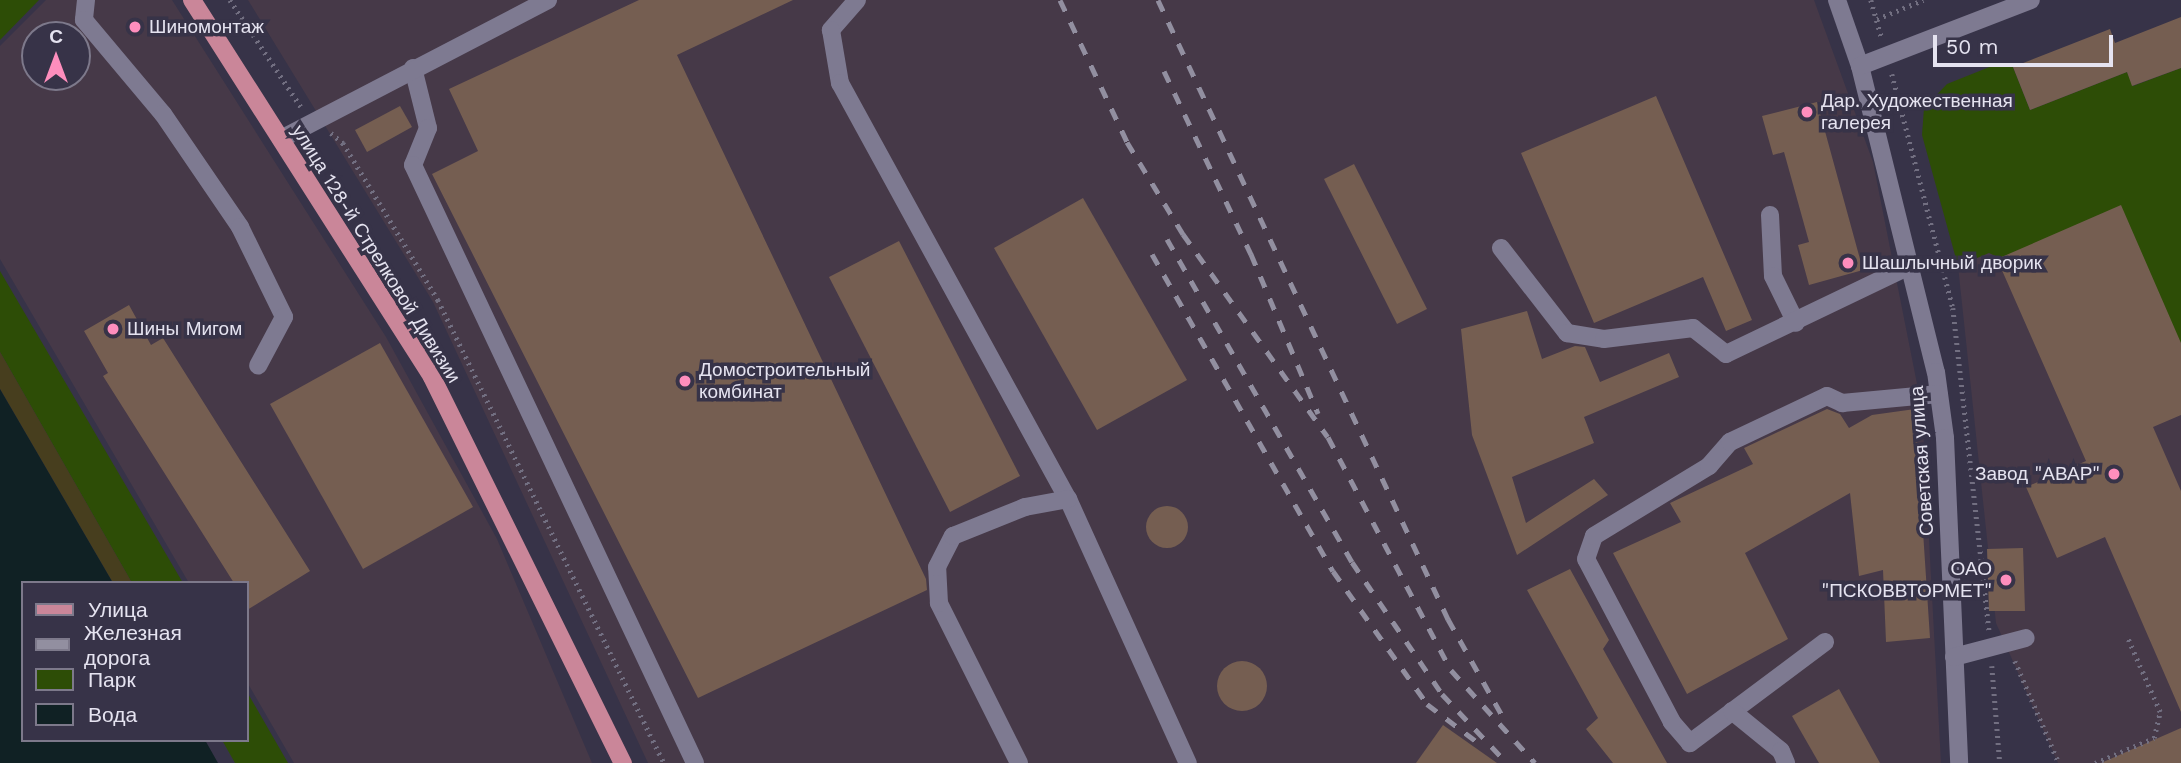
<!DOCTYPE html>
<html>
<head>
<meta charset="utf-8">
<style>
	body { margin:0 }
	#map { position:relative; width:2181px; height:763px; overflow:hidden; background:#373348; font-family:"Work Sans",sans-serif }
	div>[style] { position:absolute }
	.industrial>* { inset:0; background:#463948 }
	.green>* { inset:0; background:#2d4d06 }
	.sand>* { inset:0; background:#473e1e }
	.water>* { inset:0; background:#102124 }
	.building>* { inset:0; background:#755e51 }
	.round { border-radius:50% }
	.path>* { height:4.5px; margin-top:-2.25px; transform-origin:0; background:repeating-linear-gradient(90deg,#726f81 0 2px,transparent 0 7px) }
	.minor>* { height:18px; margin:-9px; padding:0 9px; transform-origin:9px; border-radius:9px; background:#7e7a91 }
	.major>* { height:18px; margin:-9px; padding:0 9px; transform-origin:9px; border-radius:9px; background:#ca8699 }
	.rail>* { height:5px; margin-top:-2.5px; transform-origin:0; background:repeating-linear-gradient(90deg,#928fa0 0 12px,transparent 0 24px) }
	.dots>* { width:19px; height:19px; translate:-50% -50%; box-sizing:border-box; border:4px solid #373348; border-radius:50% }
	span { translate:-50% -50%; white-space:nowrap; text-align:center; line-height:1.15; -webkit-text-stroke:7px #373348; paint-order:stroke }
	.poi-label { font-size:19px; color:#e5e3f0 }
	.left { translate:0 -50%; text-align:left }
	.right { translate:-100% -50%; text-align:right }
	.street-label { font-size:19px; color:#e5e3f0 }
	.legend { position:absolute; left:21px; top:581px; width:228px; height:161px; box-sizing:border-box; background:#373348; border:2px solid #7d798b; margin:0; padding:9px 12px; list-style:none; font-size:21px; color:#e5e3f0 }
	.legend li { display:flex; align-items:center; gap:14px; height:35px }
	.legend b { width:35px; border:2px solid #7d798b }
	.north { position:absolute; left:21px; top:21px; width:70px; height:70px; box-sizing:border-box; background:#373348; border:2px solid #7d798b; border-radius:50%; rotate:0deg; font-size:19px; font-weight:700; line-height:28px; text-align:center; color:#e5e3f0 }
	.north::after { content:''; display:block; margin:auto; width:24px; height:32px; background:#fe8ebd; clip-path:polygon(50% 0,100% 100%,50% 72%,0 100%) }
	.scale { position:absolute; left:1933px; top:35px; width:180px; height:32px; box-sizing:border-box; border:4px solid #e5e3f0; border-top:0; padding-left:9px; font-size:21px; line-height:24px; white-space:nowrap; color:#e5e3f0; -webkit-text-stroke:5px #373348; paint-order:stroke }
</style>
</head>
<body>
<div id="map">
	<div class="industrial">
		<div style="clip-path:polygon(evenodd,46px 0,172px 0,386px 337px,497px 539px,592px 763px,294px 763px,247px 682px,247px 583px,189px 583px,0 259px,0 46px,46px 0,35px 35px,77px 35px,77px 77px,35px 77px,35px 35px)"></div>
		<div style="clip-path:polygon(248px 0,1814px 0,1873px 162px,1922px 409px,1941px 763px,648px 763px,433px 302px)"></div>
		<div style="clip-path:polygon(1989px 252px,2181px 343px,2181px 763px,2058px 763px,1996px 623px,1958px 266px)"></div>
	</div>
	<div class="green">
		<div style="clip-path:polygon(0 0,39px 0,0 40px)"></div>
		<div style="clip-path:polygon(1992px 66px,2013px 67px,2030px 110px,2127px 72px,2133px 86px,2181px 68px,2181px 343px,1989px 253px,1958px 266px,1922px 135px,1924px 108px,1947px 84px)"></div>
		<div style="clip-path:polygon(0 271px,183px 583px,132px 583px,0 352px)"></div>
		<div style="clip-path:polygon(247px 692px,288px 763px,235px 763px,222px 740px,247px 740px)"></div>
	</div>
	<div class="sand">
		<div style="clip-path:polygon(0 352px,132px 583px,113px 583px,0 389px)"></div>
	</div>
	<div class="water">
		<div style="clip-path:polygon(0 389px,113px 583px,23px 583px,23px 740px,205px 740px,218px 763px,0 763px)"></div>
	</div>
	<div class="building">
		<div style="clip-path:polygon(639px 0,793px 0,677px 55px,926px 579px,927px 590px,698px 698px,432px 174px,478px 151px,449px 89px)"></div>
		<div style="clip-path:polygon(2181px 17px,2181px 68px,2132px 86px,2127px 72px,2030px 110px,2013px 67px,2110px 29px,2115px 43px)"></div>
		<div style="clip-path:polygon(1656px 96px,1752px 320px,1726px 331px,1703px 277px,1594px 323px,1521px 153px)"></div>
		<div style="clip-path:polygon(1817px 102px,1863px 270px,1809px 285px,1798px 245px,1809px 242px,1784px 152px,1773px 155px,1762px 116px)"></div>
		<div style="clip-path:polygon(400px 106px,412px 127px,367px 152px,355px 130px)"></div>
		<div style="clip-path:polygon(1354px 164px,1427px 309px,1397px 324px,1324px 179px)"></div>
		<div style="clip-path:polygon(1083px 198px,1187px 380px,1097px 430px,994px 248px)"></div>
		<div style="clip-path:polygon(2121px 205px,2181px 343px,2181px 415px,2153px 427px,2181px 491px,2181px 712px,2105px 537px,2057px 558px,2026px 487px,2086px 461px,1997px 259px)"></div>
		<div style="clip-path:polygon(899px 241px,1020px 476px,950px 512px,829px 277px)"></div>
		<div style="clip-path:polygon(129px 305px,151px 345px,163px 338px,310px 571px,247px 610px,247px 583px,234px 583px,103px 376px,108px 373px,84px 331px)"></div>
		<div style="clip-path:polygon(1527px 311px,1542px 359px,1575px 346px,1585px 347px,1600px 382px,1669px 353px,1679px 377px,1584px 417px,1594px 443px,1512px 477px,1526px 523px,1594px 479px,1608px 495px,1517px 555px,1472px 435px,1461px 329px)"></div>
		<div style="clip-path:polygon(380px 343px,473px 507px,363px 569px,270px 404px)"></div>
		<div style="clip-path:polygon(1827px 409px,1840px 414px,1849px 428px,1872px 415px,1915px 409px,1930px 638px,1886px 642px,1883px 570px,1859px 576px,1850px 493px,1745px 553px,1788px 639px,1687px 694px,1613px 553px,1681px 522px,1670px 503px,1753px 464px,1744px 448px)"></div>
		<div class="round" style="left:1146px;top:506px;width:42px;height:42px"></div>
		<div style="clip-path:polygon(2023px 548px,2025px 611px,1989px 611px,1987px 549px)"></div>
		<div style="clip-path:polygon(1570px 569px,1609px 640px,1603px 649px,1667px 763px,1613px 763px,1586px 729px,1598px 718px,1527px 590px)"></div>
		<div class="round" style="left:1217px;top:661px;width:50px;height:50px"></div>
		<div style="clip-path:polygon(1839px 689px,1880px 763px,1819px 763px,1792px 716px)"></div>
		<div style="clip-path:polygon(1443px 725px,1497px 763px,1416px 763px)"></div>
		<div style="clip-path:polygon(2181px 728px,2181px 763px,2101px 763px)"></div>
	</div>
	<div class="path">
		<div style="left:230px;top:0;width:128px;rotate:56.4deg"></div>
		<div style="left:1871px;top:0;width:41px;rotate:74.2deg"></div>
		<div style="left:1877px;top:19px;width:50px;rotate:-22.4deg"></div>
		<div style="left:1892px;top:74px;width:242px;rotate:75.4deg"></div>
		<div style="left:1953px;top:308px;width:324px;rotate:83.6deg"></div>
		<div style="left:331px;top:133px;width:16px;rotate:40deg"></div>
		<div style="left:343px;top:143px;width:184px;rotate:58.8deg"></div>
		<div style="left:438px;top:300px;width:515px;rotate:63.98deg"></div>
		<div style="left:2015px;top:661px;width:111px;rotate:66.7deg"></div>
		<div style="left:1992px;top:666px;width:97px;rotate:85.3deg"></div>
		<div style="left:2095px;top:763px;width:64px;rotate:-23deg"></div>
		<div style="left:2154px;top:738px;width:27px;rotate:-77deg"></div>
		<div style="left:2160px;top:712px;width:80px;rotate:-113.7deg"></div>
	</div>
	<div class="minor">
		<div style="left:86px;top:0;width:20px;rotate:96deg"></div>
		<div style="left:84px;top:20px;width:123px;rotate:50deg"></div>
		<div style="left:163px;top:114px;width:137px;rotate:55.7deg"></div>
		<div style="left:240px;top:227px;width:100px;rotate:63.9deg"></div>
		<div style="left:284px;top:317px;width:55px;rotate:118deg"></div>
		<div style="left:857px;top:0;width:40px;rotate:131deg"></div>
		<div style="left:831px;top:30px;width:54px;rotate:80.4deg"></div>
		<div style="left:840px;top:83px;width:474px;rotate:61.3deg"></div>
		<div style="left:1068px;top:499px;width:290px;rotate:65.6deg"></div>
		<div style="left:1837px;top:0;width:70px;rotate:70.8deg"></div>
		<div style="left:1860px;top:66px;width:315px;rotate:76.1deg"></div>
		<div style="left:1936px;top:372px;width:67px;rotate:82.2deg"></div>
		<div style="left:1945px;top:438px;width:325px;rotate:87.5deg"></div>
		<div style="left:1860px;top:66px;width:183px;rotate:-21.1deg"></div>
		<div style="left:413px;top:68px;width:62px;rotate:76deg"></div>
		<div style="left:428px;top:128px;width:40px;rotate:112deg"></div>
		<div style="left:413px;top:165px;width:661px;rotate:64.75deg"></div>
		<div style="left:281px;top:139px;width:301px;rotate:-27.5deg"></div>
		<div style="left:1770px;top:215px;width:61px;rotate:87.2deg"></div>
		<div style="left:1773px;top:276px;width:52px;rotate:63.9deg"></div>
		<div style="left:1501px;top:248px;width:108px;rotate:52.2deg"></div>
		<div style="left:1567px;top:333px;width:37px;rotate:9deg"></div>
		<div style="left:1604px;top:339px;width:90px;rotate:-7deg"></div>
		<div style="left:1693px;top:328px;width:42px;rotate:38.2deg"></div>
		<div style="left:1726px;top:354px;width:206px;rotate:-25.6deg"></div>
		<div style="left:1825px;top:642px;width:169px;rotate:143.2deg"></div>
		<div style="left:1690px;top:743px;width:28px;rotate:-131deg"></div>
		<div style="left:1672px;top:722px;width:184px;rotate:-117.8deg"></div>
		<div style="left:1586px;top:559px;width:24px;rotate:-71deg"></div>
		<div style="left:1594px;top:536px;width:135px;rotate:-31.3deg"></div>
		<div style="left:1709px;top:466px;width:32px;rotate:-49deg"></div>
		<div style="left:1730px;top:442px;width:107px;rotate:-25.4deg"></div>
		<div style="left:1827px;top:396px;width:17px;rotate:25deg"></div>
		<div style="left:1842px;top:403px;width:97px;rotate:-5.3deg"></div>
		<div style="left:1954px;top:657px;width:74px;rotate:-14.8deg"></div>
		<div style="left:1732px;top:711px;width:63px;rotate:39.2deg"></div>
		<div style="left:1781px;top:751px;width:13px;rotate:67deg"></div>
		<div style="left:1019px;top:763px;width:179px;rotate:-116.6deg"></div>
		<div style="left:939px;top:603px;width:36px;rotate:-93deg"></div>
		<div style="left:937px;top:567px;width:35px;rotate:-63deg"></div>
		<div style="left:953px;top:536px;width:78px;rotate:-21.9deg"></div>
		<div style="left:1025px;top:507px;width:44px;rotate:-10.5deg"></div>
	</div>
	<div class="major">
		<div style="left:192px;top:0;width:447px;rotate:57.5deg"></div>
		<div style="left:432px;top:377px;width:431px;rotate:63.7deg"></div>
	</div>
	<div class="rail">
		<div style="left:1060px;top:0;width:157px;rotate:64.7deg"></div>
		<div style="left:1127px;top:142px;width:108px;rotate:58.7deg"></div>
		<div style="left:1183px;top:234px;width:249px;rotate:54.5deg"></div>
		<div style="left:1328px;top:437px;width:263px;rotate:62.2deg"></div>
		<div style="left:1451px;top:670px;width:125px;rotate:47.9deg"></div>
		<div style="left:1158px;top:0;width:684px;rotate:64.9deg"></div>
		<div style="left:1448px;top:619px;width:112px;rotate:60.7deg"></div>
		<div style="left:1164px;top:71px;width:203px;rotate:64.6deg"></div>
		<div style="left:1251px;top:254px;width:173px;rotate:67.2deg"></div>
		<div style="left:1167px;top:239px;width:372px;rotate:60.2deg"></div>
		<div style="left:1352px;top:562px;width:160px;rotate:55.7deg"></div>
		<div style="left:1442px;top:694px;width:95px;rotate:46.7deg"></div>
		<div style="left:1152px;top:254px;width:365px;rotate:60.3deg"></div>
		<div style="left:1333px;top:571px;width:163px;rotate:54.7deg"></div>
		<div style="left:1427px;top:704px;width:63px;rotate:37.2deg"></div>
	</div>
	<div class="dots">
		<div style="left:135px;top:27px;background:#fe8ebd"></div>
		<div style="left:1807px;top:112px;background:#fe8ebd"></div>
		<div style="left:1848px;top:263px;background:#fe8ebd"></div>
		<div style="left:113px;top:329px;background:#fe8ebd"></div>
		<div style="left:685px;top:381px;background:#fe8ebd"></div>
		<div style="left:2114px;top:474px;background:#fe8ebd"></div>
		<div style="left:2006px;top:580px;background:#fe8ebd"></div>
	</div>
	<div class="poi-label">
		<span class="left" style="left:149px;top:27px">Шиномонтаж</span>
		<span class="left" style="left:1821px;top:112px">Дар. Художественная<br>галерея</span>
		<span class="left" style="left:1862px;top:263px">Шашлычный дворик</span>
		<span class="left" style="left:127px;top:329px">Шины Мигом</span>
		<span class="left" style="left:699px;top:381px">Домостроительный<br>комбинат</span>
		<span class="right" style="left:2100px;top:474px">Завод "АВАР"</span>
		<span class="right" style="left:1992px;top:580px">ОАО<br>"ПСКОВВТОРМЕТ"</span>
	</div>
	<div class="street-label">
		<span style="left:376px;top:254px;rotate:58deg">улица 128-й Стрелковой Дивизии</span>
		<span style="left:1922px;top:461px;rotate:-94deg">Советская улица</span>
	</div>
	<ul class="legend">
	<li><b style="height:9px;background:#ca8699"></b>Улица</li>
	<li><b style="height:9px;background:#928fa0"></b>Железная дорога</li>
	<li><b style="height:19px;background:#2d4d06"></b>Парк</li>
	<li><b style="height:19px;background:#102124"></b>Вода</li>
	</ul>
	<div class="north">С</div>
	<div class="scale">50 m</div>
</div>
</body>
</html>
